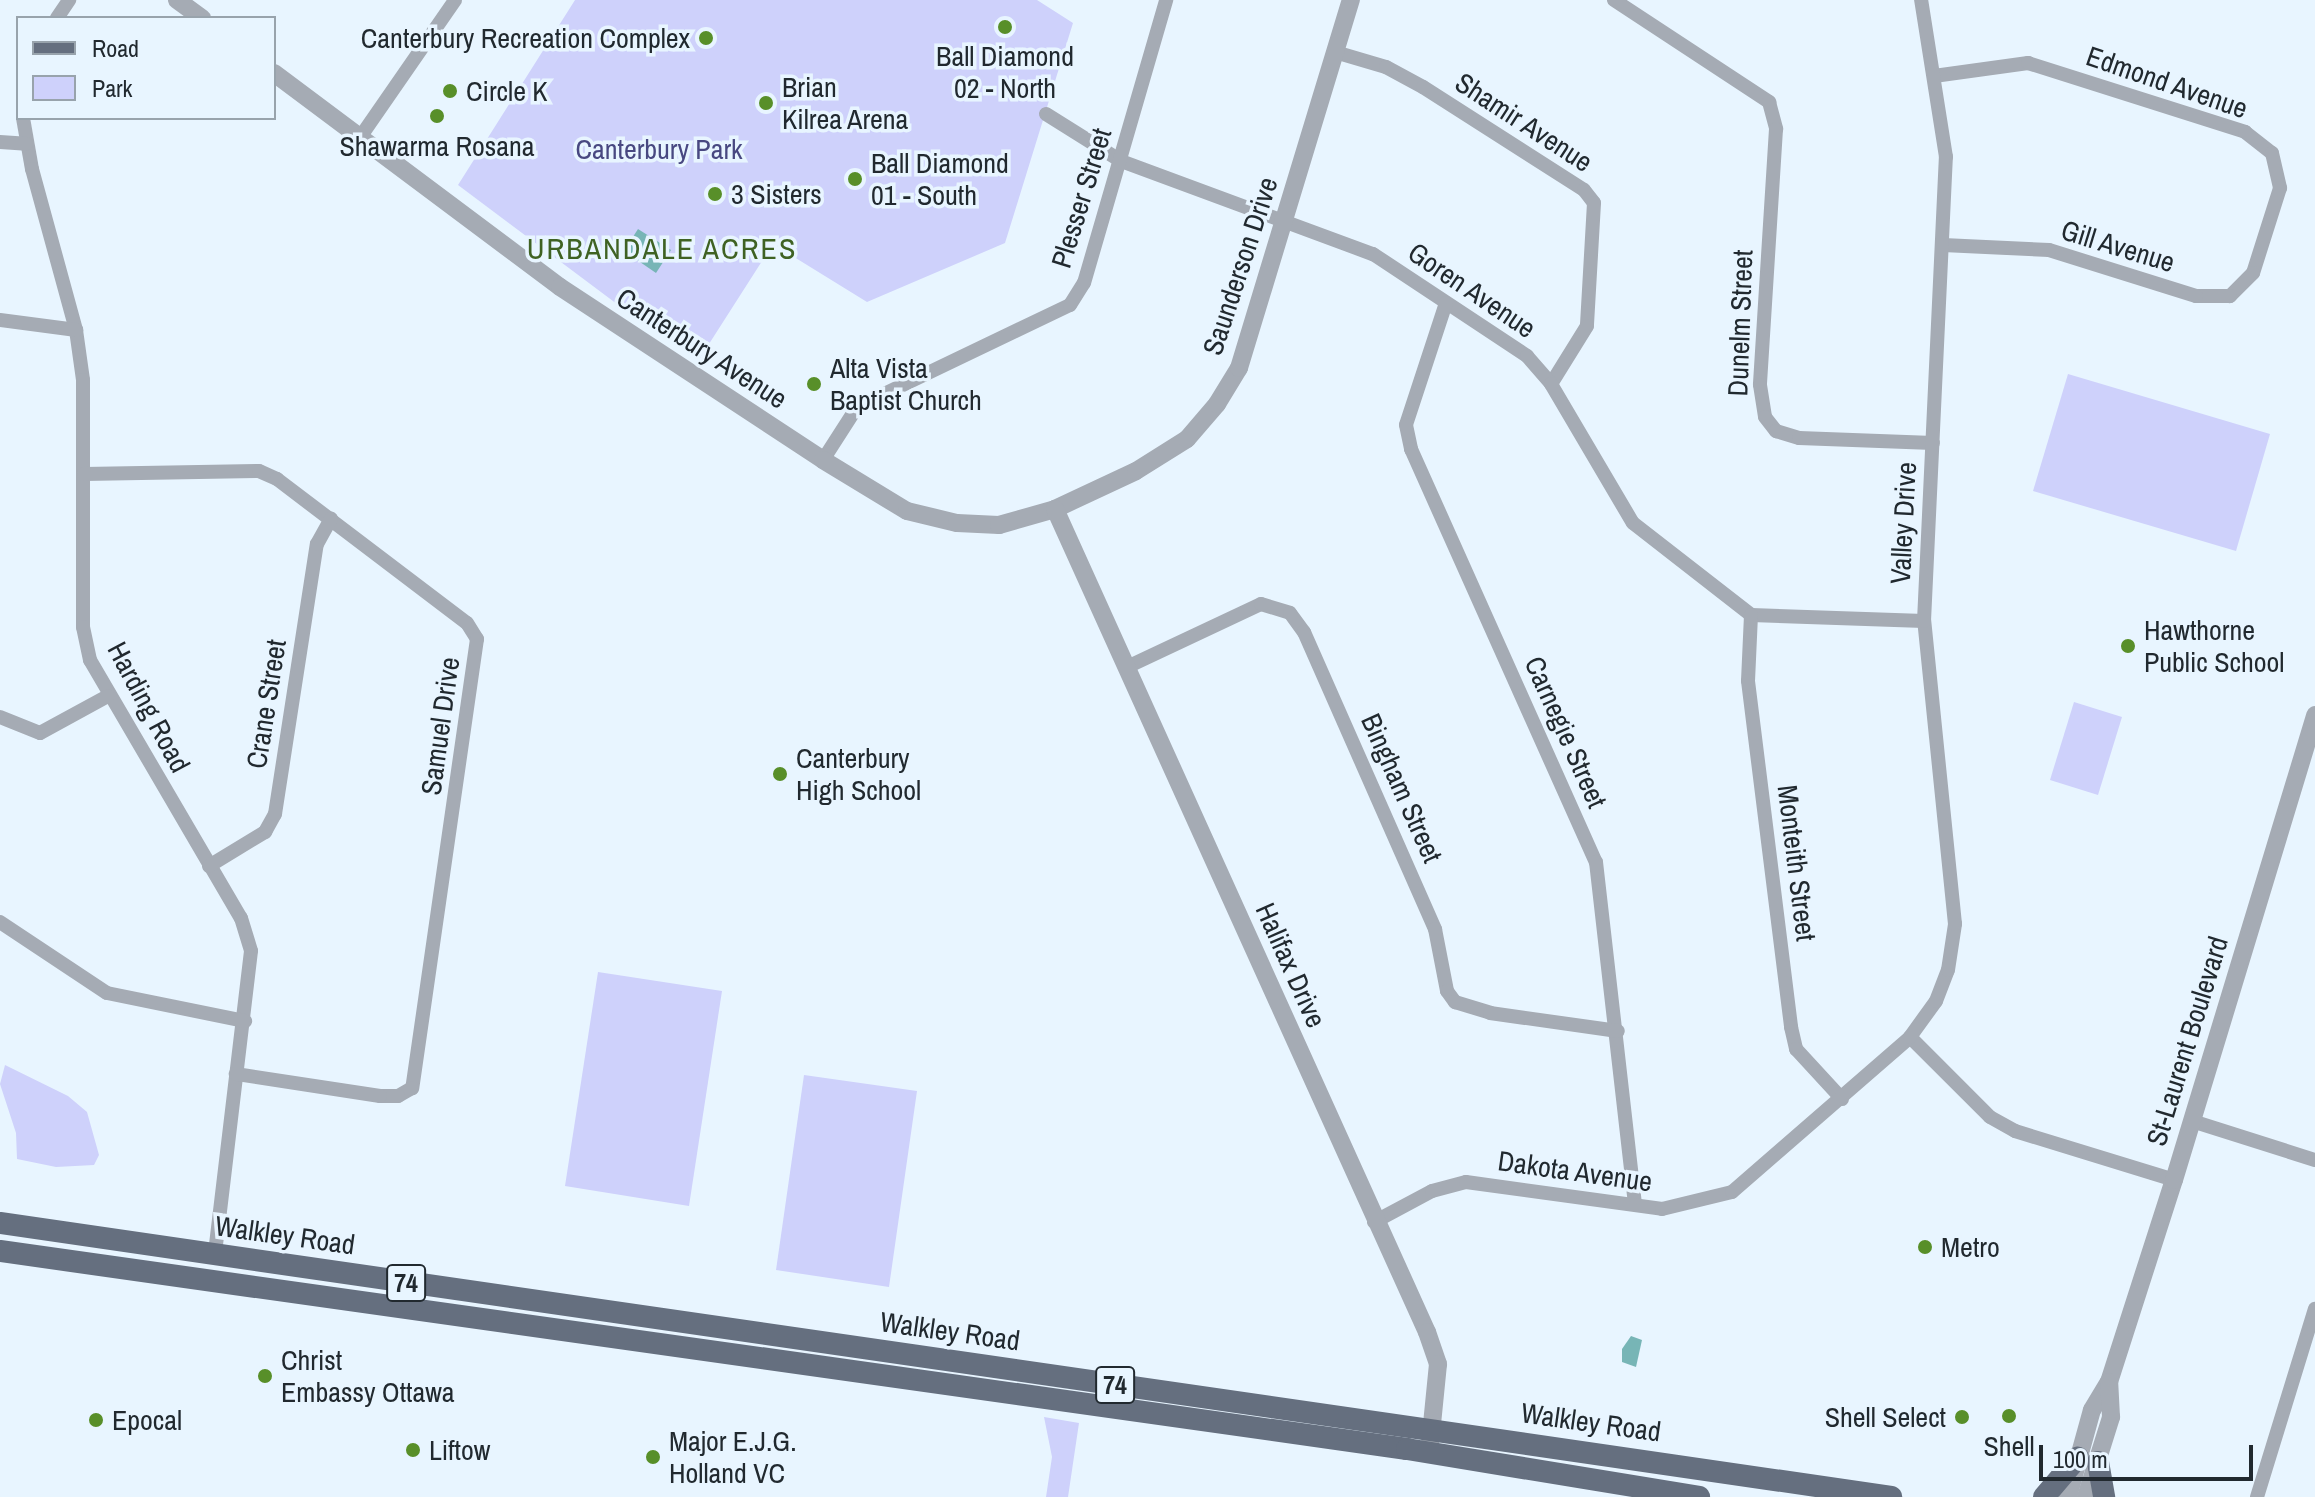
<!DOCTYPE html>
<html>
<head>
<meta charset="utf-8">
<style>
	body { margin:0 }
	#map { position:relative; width:2315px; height:1497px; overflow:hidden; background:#e8f5ff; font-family:"Archivo Narrow",sans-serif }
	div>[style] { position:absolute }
	.green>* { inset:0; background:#ced1fb }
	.water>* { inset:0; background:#77b5b6 }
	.minor>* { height:14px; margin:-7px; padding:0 7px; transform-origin:7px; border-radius:7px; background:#a5abb4 }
	.tertiary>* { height:18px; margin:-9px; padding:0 9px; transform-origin:9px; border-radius:9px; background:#a5abb4 }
	.primary>* { height:22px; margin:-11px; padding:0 11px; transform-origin:11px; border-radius:11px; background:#656f7f }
	.dots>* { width:22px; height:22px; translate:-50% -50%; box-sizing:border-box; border:4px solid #e8f5ff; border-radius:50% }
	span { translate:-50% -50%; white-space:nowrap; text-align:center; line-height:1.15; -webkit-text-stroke:7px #e8f5ff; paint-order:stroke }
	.shield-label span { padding:2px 6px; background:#e8f5ff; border:2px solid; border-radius:6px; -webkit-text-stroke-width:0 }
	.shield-label { font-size:26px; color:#21292f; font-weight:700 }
	.poi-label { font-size:28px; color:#21292f }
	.right { translate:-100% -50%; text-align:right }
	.left { translate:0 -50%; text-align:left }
	.street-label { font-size:28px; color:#21292f }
	.park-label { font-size:28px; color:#484881 }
	.neighbourhood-label { font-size:30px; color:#3f6223; letter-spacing:2px }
	.legend { position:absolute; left:16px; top:16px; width:260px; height:104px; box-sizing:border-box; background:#e8f5ff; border:2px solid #98a3ac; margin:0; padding:10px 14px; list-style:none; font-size:24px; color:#21292f }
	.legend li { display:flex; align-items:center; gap:16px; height:40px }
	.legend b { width:40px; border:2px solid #98a3ac }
	.scale { position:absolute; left:2039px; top:1445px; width:214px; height:36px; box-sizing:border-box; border:4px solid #21292f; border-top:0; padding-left:10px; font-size:24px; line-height:28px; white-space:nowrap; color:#21292f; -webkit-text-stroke:6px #e8f5ff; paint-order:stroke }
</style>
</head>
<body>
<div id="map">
	<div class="green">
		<div style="clip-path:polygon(575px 0,1037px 0,1073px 23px,1005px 243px,867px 302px,773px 244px,700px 358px,633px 316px,458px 185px)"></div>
		<div style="clip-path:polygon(2068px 374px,2270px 434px,2236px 551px,2033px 491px)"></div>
		<div style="clip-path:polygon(2074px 702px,2122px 717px,2098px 795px,2050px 780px)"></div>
		<div style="clip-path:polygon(598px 972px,722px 991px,689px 1206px,565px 1186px)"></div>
		<div style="clip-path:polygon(5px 1065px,68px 1096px,87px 1112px,99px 1155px,94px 1165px,56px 1167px,17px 1159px,16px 1133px,0 1084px)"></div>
		<div style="clip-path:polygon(804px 1075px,917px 1091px,889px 1287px,776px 1270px)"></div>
		<div style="clip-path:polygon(1044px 1417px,1079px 1423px,1068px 1497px,1046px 1497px,1052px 1457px)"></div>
	</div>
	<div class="water">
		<div style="clip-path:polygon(638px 229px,671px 250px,656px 273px,624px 251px)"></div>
		<div style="clip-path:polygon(1631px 1336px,1642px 1340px,1636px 1367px,1622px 1362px,1622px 1349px)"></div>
	</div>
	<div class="minor">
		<div style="left:1614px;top:0;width:186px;rotate:33.3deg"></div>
		<div style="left:1769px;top:102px;width:28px;rotate:75deg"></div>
		<div style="left:1776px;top:129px;width:256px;rotate:93.6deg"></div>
		<div style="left:1760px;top:385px;width:32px;rotate:81deg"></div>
		<div style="left:1765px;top:417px;width:18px;rotate:52deg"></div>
		<div style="left:1776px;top:431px;width:24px;rotate:17deg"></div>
		<div style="left:1799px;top:438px;width:134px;rotate:2.1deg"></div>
		<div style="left:57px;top:18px;width:22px;rotate:-56deg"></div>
		<div style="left:1335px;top:52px;width:53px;rotate:16.4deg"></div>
		<div style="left:1386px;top:67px;width:42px;rotate:28.4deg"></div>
		<div style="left:1423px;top:87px;width:191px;rotate:32.6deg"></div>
		<div style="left:1584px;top:190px;width:16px;rotate:52deg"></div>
		<div style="left:1594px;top:203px;width:123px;rotate:93.3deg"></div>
		<div style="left:1587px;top:326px;width:68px;rotate:121.8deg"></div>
		<div style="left:1934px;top:76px;width:95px;rotate:-7.9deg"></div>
		<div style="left:2028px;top:63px;width:228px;rotate:17.6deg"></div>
		<div style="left:2245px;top:132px;width:34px;rotate:38deg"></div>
		<div style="left:2272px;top:153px;width:36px;rotate:77deg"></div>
		<div style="left:2280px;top:188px;width:89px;rotate:107.6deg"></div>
		<div style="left:2253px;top:273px;width:33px;rotate:135deg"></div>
		<div style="left:2230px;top:296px;width:34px;rotate:180deg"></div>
		<div style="left:2196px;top:296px;width:154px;rotate:-162.6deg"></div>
		<div style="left:2049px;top:250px;width:106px;rotate:-177.3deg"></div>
		<div style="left:1046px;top:114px;width:89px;rotate:32.1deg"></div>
		<div style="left:1121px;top:161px;width:269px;rotate:20.3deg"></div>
		<div style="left:1373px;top:254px;width:185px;rotate:33.5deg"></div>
		<div style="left:1527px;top:356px;width:37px;rotate:49deg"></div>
		<div style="left:1551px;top:384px;width:161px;rotate:59.5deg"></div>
		<div style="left:1633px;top:523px;width:150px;rotate:37.9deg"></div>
		<div style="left:1751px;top:615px;width:173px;rotate:2deg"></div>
		<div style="left:23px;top:118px;width:52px;rotate:80deg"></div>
		<div style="left:32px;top:169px;width:167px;rotate:74.7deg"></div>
		<div style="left:76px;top:330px;width:50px;rotate:82deg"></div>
		<div style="left:83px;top:380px;width:247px;rotate:90deg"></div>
		<div style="left:83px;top:627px;width:34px;rotate:78deg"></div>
		<div style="left:90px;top:660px;width:299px;rotate:59.7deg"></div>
		<div style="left:241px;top:918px;width:34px;rotate:73deg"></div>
		<div style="left:251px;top:951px;width:306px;rotate:96.8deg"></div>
		<div style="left:361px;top:136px;width:165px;rotate:-55.3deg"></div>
		<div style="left:0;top:142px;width:26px;rotate:4deg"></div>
		<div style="left:1446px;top:303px;width:128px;rotate:108.2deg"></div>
		<div style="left:1406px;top:425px;width:25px;rotate:78deg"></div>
		<div style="left:1411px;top:449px;width:453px;rotate:65.9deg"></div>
		<div style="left:1596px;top:862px;width:344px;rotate:83.5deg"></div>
		<div style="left:0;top:320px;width:77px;rotate:7.5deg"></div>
		<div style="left:823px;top:460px;width:63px;rotate:-57.3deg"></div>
		<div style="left:857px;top:407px;width:236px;rotate:-25.6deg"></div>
		<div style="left:1070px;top:305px;width:26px;rotate:-58deg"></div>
		<div style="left:1084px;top:283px;width:295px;rotate:-73.8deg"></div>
		<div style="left:84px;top:474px;width:175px;rotate:-1deg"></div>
		<div style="left:259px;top:471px;width:20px;rotate:24deg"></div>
		<div style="left:277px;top:479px;width:238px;rotate:37.2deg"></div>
		<div style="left:467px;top:623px;width:19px;rotate:58deg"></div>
		<div style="left:477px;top:639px;width:454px;rotate:98.2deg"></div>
		<div style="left:412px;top:1088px;width:16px;rotate:150deg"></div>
		<div style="left:398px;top:1096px;width:18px;rotate:180deg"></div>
		<div style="left:380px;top:1096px;width:146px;rotate:-171.3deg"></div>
		<div style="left:1751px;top:615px;width:66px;rotate:92.6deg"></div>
		<div style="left:1748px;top:681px;width:349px;rotate:82.9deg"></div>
		<div style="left:1791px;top:1027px;width:23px;rotate:77deg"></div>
		<div style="left:1796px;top:1049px;width:68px;rotate:47.4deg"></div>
		<div style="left:1127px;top:667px;width:148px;rotate:-25.2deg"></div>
		<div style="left:1261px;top:604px;width:30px;rotate:17deg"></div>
		<div style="left:1290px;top:613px;width:24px;rotate:54deg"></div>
		<div style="left:1304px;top:632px;width:325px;rotate:66.2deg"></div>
		<div style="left:1435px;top:929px;width:63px;rotate:79deg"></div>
		<div style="left:1447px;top:991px;width:14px;rotate:54deg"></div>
		<div style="left:1455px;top:1002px;width:37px;rotate:17deg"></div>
		<div style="left:1490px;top:1013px;width:129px;rotate:8deg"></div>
		<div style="left:0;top:717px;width:43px;rotate:21.8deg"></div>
		<div style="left:40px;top:733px;width:77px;rotate:-28.6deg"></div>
		<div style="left:209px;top:866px;width:66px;rotate:-31.3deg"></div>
		<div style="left:265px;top:832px;width:21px;rotate:-61deg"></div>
		<div style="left:275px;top:814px;width:273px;rotate:-81.2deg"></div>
		<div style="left:317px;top:544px;width:29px;rotate:-61deg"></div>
		<div style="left:0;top:922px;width:128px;rotate:33.6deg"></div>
		<div style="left:107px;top:993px;width:141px;rotate:11.5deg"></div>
		<div style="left:1910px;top:1037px;width:113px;rotate:45deg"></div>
		<div style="left:1990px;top:1117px;width:29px;rotate:29deg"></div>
		<div style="left:2015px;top:1131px;width:166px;rotate:17.1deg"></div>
		<div style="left:2192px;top:1121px;width:129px;rotate:17.6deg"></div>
		<div style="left:1374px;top:1222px;width:66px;rotate:-28.1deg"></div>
		<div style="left:1432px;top:1191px;width:35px;rotate:-15deg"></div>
		<div style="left:1466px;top:1182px;width:198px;rotate:7.8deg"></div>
		<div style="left:1662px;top:1209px;width:72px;rotate:-13.7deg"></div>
		<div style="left:1732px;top:1192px;width:236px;rotate:-41deg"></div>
		<div style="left:1910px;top:1037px;width:44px;rotate:-54.2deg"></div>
		<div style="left:1936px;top:1001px;width:33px;rotate:-69deg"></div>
		<div style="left:1948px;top:970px;width:47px;rotate:-81.3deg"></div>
		<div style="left:1955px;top:924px;width:305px;rotate:-95.8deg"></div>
		<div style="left:1924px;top:621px;width:465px;rotate:-87.3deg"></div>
		<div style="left:1946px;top:157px;width:159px;rotate:-99deg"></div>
		<div style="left:2257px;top:1497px;width:197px;rotate:-72.9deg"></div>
	</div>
	<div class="tertiary">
		<div style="left:177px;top:0;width:31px;rotate:36deg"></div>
		<div style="left:274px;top:73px;width:357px;rotate:36.8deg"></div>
		<div style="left:560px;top:287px;width:315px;rotate:33.3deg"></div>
		<div style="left:823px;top:460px;width:98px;rotate:31.3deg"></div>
		<div style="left:907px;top:511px;width:51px;rotate:13.5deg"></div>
		<div style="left:957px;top:523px;width:42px;rotate:2.7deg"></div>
		<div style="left:999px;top:525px;width:58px;rotate:-15.9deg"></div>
		<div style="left:1055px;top:509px;width:89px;rotate:-25.1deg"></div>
		<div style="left:1136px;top:471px;width:60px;rotate:-32.1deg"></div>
		<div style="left:1187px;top:439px;width:46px;rotate:-49.4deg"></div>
		<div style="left:1217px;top:404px;width:42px;rotate:-58.6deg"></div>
		<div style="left:1239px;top:368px;width:385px;rotate:-73.1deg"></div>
		<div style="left:1055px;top:509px;width:903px;rotate:65.68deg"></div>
		<div style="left:1427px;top:1332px;width:34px;rotate:71deg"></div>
		<div style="left:1438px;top:1364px;width:80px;rotate:95.7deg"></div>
		<div style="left:2068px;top:1497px;width:90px;rotate:-74.6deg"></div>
		<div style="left:2092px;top:1410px;width:33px;rotate:-59deg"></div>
		<div style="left:2109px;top:1382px;width:212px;rotate:-72.2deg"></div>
		<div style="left:2174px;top:1180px;width:486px;rotate:-73.1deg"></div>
		<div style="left:2086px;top:1497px;width:84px;rotate:-72.6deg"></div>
		<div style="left:2111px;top:1417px;width:35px;rotate:-93deg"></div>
	</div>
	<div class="primary">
		<div style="left:0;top:1223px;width:1911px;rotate:8.24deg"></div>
		<div style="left:0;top:1251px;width:1421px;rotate:8.01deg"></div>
		<div style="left:1407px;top:1449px;width:296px;rotate:9.3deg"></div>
		<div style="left:2098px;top:1462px;width:36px;rotate:80deg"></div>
		<div style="left:2044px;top:1497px;width:52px;rotate:-49.6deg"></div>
	</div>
	<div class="dots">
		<div style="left:1005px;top:27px;background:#588f29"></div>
		<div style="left:706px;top:38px;background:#588f29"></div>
		<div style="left:450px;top:91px;background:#588f29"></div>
		<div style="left:766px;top:103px;background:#588f29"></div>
		<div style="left:437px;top:116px;background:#588f29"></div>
		<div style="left:855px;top:179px;background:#588f29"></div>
		<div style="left:715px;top:194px;background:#588f29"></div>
		<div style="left:814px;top:384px;background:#588f29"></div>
		<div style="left:2128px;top:646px;background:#588f29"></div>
		<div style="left:780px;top:774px;background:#588f29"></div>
		<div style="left:1925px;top:1247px;background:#588f29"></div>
		<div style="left:265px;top:1376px;background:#588f29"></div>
		<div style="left:2009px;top:1416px;background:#588f29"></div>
		<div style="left:1962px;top:1417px;background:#588f29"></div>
		<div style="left:96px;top:1420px;background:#588f29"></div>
		<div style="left:413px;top:1450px;background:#588f29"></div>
		<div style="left:653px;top:1457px;background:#588f29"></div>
	</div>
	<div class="shield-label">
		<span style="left:406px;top:1283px">74</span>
		<span style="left:1115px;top:1385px">74</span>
	</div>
	<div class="poi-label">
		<span class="right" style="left:690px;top:38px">Canterbury Recreation Complex</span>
		<span style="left:1005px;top:72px">Ball Diamond<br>02 - North</span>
		<span class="left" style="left:782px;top:103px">Brian<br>Kilrea Arena</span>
		<span class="left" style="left:466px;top:91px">Circle K</span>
		<span style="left:437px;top:146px">Shawarma Rosana</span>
		<span class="left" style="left:871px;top:179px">Ball Diamond<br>01 - South</span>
		<span class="left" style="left:731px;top:194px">3 Sisters</span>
		<span class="left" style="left:830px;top:384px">Alta Vista<br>Baptist Church</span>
		<span class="left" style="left:2144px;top:646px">Hawthorne<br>Public School</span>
		<span class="left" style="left:796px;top:774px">Canterbury<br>High School</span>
		<span class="left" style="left:1941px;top:1247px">Metro</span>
		<span class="left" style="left:281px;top:1376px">Christ<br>Embassy Ottawa</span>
		<span class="right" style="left:1946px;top:1417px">Shell Select</span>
		<span class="left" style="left:112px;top:1420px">Epocal</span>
		<span class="left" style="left:669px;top:1457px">Major E.J.G.<br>Holland VC</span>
		<span style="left:2009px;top:1446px">Shell</span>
		<span class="left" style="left:429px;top:1450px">Liftow</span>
	</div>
	<div class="street-label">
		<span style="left:2167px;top:82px;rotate:19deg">Edmond Avenue</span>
		<span style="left:1524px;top:122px;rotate:33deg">Shamir Avenue</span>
		<span style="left:1081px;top:198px;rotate:-73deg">Plesser Street</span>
		<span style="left:2118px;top:246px;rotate:17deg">Gill Avenue</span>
		<span style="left:1240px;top:266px;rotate:-72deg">Saunderson Drive</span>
		<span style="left:1472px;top:290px;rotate:34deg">Goren Avenue</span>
		<span style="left:1740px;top:323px;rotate:-88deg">Dunelm Street</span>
		<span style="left:702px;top:348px;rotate:33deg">Canterbury Avenue</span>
		<span style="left:1903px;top:523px;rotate:-87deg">Valley Drive</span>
		<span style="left:266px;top:704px;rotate:-81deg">Crane Street</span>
		<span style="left:149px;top:707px;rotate:62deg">Harding Road</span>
		<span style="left:440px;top:726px;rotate:-82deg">Samuel Drive</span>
		<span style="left:1566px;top:732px;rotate:66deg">Carnegie Street</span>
		<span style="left:1402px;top:788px;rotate:66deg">Bingham Street</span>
		<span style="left:1797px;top:863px;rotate:83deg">Monteith Street</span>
		<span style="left:1291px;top:965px;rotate:66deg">Halifax Drive</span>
		<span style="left:2187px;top:1041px;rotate:-73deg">St-Laurent Boulevard</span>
		<span style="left:1575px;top:1171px;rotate:8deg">Dakota Avenue</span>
		<span style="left:285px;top:1235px;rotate:8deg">Walkley Road</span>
		<span style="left:950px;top:1331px;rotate:8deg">Walkley Road</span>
		<span style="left:1591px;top:1422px;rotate:8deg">Walkley Road</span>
	</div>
	<div class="park-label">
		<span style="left:659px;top:149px">Canterbury Park</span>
	</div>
	<div class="neighbourhood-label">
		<span style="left:662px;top:248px">URBANDALE ACRES</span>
	</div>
	<ul class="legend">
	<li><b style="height:10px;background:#656f7f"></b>Road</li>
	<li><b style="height:22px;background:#ced1fb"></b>Park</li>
	</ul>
	<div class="scale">100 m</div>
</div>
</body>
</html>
